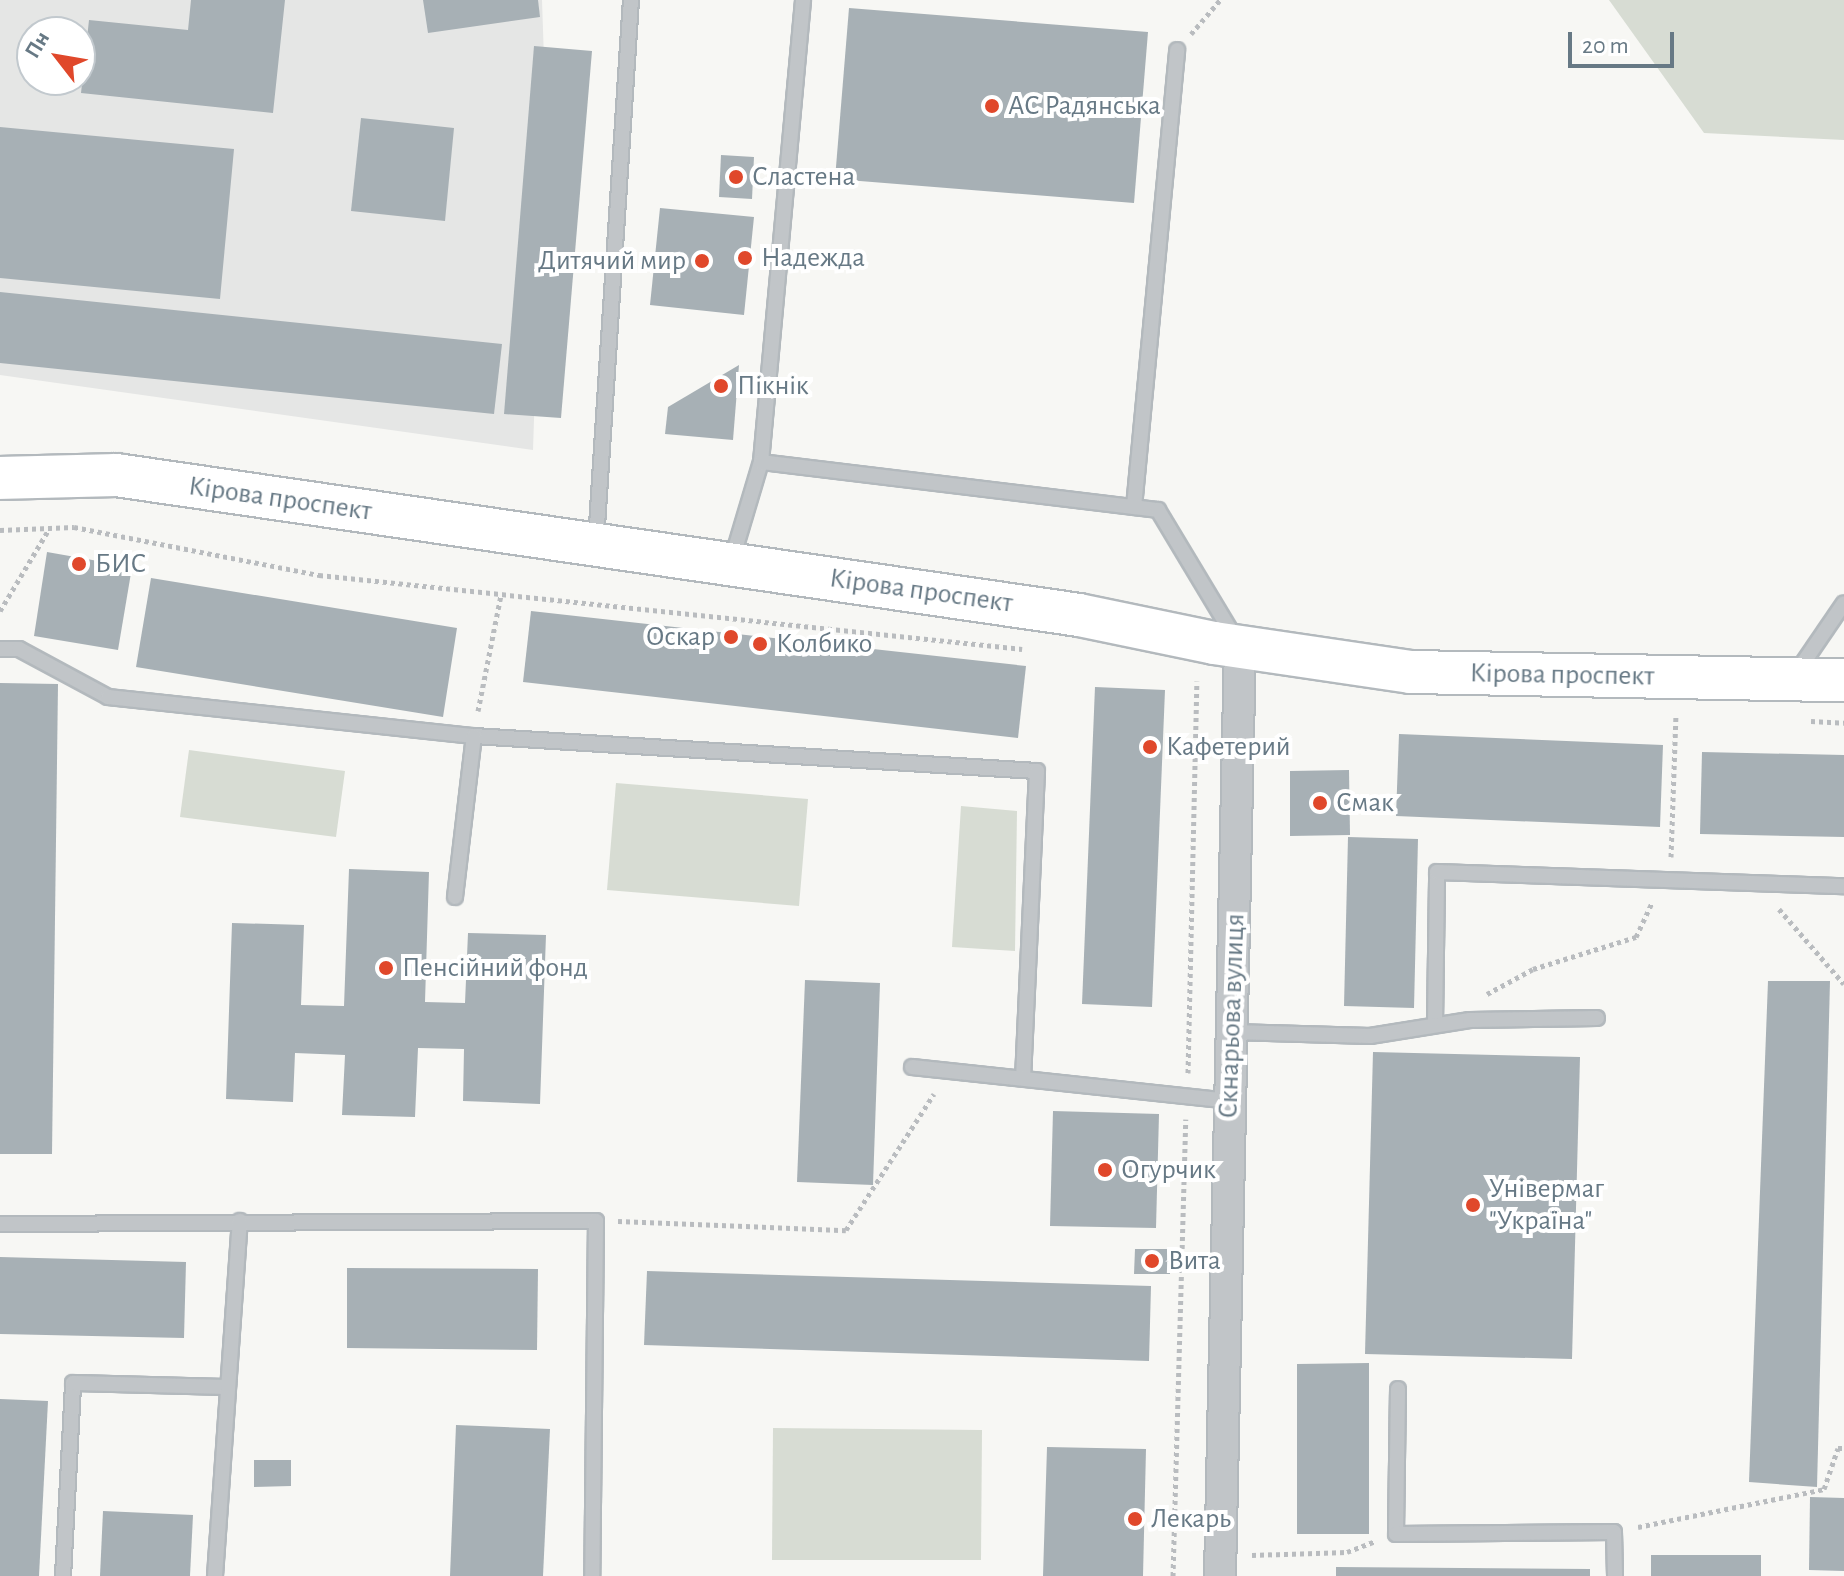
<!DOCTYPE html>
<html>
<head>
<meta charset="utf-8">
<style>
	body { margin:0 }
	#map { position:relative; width:1844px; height:1576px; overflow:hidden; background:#f7f7f4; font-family:"Alegreya Sans",sans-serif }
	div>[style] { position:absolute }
	.built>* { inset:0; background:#e5e6e5 }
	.green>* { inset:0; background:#d7dcd3 }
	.building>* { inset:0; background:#a7b0b5 }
	.path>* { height:5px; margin-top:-2.5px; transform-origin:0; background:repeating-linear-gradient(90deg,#b9bcbf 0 4px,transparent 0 8px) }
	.roads { filter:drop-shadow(2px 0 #b3b9bd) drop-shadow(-2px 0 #b3b9bd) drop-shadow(0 2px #b3b9bd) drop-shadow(0 -2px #b3b9bd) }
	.lane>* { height:14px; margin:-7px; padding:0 7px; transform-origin:7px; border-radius:7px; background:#c1c5c8 }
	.street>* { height:30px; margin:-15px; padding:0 15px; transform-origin:15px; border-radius:15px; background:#c1c5c8 }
	.secondary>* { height:42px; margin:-21px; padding:0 21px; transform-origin:21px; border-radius:21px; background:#fff }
	.dots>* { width:22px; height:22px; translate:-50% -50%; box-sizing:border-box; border:4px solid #fff; border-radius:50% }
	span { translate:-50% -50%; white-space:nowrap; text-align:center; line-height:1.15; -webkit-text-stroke:8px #fff; paint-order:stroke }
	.poi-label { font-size:28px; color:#677985 }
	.left { translate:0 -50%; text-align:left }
	.right { translate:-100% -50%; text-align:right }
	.street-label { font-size:28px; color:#677985 }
	.north { position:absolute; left:16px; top:16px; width:80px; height:80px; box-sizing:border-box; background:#fff; border:2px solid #c2c9ce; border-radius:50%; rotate:301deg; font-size:22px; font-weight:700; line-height:32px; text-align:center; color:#677985 }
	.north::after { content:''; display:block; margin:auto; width:28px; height:36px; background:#e0482b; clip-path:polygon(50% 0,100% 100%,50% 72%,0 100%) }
	.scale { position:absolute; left:1568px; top:32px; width:106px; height:36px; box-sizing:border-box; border:4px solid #677985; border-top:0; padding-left:10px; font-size:24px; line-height:28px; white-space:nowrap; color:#677985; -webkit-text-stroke:6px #fff; paint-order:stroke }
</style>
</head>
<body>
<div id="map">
	<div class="built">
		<div style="clip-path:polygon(evenodd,0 0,542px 0,545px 89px,533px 450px,0 375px,0 0,32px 32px,80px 32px,80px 80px,32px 80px,32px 32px)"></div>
	</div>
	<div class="green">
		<div style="clip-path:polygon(1609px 0,1844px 0,1844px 140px,1704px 133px)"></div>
		<div style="clip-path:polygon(189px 750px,345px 771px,336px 837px,180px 817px)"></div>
		<div style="clip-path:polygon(616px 783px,808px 799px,799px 906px,607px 890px)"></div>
		<div style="clip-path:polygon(961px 806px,1017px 811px,1015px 951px,952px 947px)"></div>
		<div style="clip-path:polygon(773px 1428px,982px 1430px,981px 1560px,772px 1560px)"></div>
	</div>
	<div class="building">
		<div style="clip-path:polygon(191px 0,285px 0,273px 113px,81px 93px,89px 20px,188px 30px)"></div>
		<div style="clip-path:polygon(423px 0,538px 0,540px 17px,428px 33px)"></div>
		<div style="clip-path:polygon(849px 8px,1148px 32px,1134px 203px,835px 179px)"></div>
		<div style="clip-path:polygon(534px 46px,592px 51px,561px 418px,504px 414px)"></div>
		<div style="clip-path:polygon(361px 118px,454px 128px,445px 221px,351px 211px)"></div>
		<div style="clip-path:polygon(0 127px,234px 149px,220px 299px,0 278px)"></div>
		<div style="clip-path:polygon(721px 155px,754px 157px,752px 199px,719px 197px)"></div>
		<div style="clip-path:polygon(660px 208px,754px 217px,744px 315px,650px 305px)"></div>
		<div style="clip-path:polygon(0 292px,502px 344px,494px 414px,0 363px)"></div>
		<div style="clip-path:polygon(739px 365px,733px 440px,665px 434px,668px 407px)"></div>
		<div style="clip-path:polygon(47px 552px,132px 567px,118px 650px,34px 636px)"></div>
		<div style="clip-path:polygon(151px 578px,457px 628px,443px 717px,136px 667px)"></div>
		<div style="clip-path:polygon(531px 611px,1026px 666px,1018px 738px,523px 682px)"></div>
		<div style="clip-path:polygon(0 683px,58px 684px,52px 1154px,0 1154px)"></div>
		<div style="clip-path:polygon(1095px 687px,1165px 690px,1152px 1007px,1082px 1004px)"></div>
		<div style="clip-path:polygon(1399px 734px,1663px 745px,1660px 827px,1396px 816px)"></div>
		<div style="clip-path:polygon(1702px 752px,1844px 755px,1844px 837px,1700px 834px)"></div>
		<div style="clip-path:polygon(1349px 770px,1350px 835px,1290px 836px,1290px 771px)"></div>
		<div style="clip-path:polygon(1348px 837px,1418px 839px,1414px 1008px,1344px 1006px)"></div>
		<div style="clip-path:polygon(349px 869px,429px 872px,425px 1002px,465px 1003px,468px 933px,546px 935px,540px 1104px,463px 1101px,464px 1049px,418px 1048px,415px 1117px,342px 1115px,345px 1055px,295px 1053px,293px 1102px,226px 1099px,232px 923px,304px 925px,301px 1005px,344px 1006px)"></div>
		<div style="clip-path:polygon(805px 980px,880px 983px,873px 1185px,797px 1182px)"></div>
		<div style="clip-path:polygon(1768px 981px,1830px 981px,1817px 1487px,1749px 1482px)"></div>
		<div style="clip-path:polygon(1373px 1052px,1580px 1057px,1572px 1359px,1365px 1354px)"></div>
		<div style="clip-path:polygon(1053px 1111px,1159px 1114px,1156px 1228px,1050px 1226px)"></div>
		<div style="clip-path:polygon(1135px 1249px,1170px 1249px,1170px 1274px,1134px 1274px)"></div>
		<div style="clip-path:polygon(0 1257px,186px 1262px,184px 1338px,0 1334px)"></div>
		<div style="clip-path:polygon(347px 1268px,538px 1269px,537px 1350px,347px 1348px)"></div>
		<div style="clip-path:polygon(647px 1271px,1151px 1286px,1149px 1361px,644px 1345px)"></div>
		<div style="clip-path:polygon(1369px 1363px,1369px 1534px,1297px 1534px,1297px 1364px)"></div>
		<div style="clip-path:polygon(0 1399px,48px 1401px,39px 1576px,0 1576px)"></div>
		<div style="clip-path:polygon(456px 1425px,550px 1429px,543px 1576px,450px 1576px)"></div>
		<div style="clip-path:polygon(1047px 1447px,1146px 1449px,1143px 1576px,1043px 1576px)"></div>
		<div style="clip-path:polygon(254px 1460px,291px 1460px,291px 1486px,254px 1487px)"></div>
		<div style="clip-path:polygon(1810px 1497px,1844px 1498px,1844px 1571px,1809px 1570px)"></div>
		<div style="clip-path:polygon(103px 1511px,193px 1515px,190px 1576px,100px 1576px)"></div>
		<div style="clip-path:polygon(1651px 1555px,1761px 1555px,1761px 1576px,1651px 1576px)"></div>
		<div style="clip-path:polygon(1336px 1567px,1590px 1569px,1590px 1576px,1336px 1576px)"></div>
	</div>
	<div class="path">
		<div style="left:1191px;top:34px;width:45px;rotate:-49.5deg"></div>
		<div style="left:0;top:530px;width:74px;rotate:-2.3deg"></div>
		<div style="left:74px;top:527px;width:250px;rotate:11.1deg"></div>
		<div style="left:319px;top:575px;width:707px;rotate:6.01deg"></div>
		<div style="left:0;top:611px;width:96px;rotate:-59.1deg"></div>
		<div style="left:478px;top:711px;width:118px;rotate:-78.8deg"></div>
		<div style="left:1811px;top:721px;width:33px;rotate:3deg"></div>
		<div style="left:1671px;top:857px;width:142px;rotate:-88deg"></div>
		<div style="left:1779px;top:909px;width:99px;rotate:49.1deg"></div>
		<div style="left:1487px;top:994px;width:52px;rotate:-28.5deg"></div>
		<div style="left:1533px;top:969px;width:108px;rotate:-17.3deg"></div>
		<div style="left:1636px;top:937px;width:38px;rotate:-65deg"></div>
		<div style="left:1188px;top:1073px;width:392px;rotate:-88.7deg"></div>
		<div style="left:618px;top:1221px;width:228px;rotate:2.3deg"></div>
		<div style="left:846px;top:1230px;width:162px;rotate:-57.1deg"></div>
		<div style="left:1638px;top:1527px;width:190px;rotate:-11.5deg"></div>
		<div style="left:1824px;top:1489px;width:43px;rotate:-71.1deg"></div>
		<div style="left:1838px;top:1448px;width:6px"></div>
		<div style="left:1252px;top:1555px;width:95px;rotate:-1.8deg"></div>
		<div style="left:1347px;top:1552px;width:31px;rotate:-21deg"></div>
		<div style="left:1173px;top:1576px;width:457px;rotate:-88.4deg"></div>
	</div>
	<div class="roads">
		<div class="lane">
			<div style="left:761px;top:462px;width:464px;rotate:-84.8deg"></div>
			<div style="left:1134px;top:507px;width:459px;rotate:-84.6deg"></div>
			<div style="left:596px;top:541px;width:542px;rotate:-86.3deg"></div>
			<div style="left:732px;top:559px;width:101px;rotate:-73.4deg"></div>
			<div style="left:761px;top:462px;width:400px;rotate:6.9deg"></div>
			<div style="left:1158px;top:510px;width:149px;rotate:59deg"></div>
			<div style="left:0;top:649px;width:19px"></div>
			<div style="left:19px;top:649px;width:101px;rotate:28.3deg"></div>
			<div style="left:108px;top:697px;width:368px;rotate:6.1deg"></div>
			<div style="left:474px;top:736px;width:564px;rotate:3.56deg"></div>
			<div style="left:1037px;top:771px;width:306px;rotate:92.6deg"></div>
			<div style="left:1797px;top:672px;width:83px;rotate:-55.7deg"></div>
			<div style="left:455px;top:897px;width:162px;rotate:-83.3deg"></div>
			<div style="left:1435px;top:1024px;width:152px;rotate:-89.2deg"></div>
			<div style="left:1437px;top:872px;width:407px;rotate:2deg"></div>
			<div style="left:1233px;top:1032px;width:137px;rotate:1.7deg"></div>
			<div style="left:1370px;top:1036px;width:101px;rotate:-9.1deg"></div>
			<div style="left:1470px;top:1020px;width:127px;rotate:-0.9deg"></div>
			<div style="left:912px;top:1067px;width:319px;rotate:6.1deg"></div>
			<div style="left:0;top:1224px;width:596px;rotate:-0.29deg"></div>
			<div style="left:596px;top:1221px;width:355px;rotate:90.6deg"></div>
			<div style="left:1398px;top:1389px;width:145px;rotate:90.8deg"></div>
			<div style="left:1396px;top:1534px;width:218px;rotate:-0.5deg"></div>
			<div style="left:1614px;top:1532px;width:44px;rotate:88.7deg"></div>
			<div style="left:63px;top:1576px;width:193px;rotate:-87deg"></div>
			<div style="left:73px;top:1383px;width:155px;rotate:1.5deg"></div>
			<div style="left:215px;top:1576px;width:356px;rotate:-86deg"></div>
		</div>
		<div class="street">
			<div style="left:1220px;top:1576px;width:929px;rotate:-88.77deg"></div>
		</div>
		<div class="secondary">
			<div style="left:0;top:478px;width:116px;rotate:-1.5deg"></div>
			<div style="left:116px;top:475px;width:973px;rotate:8.27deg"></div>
			<div style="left:1079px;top:615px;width:138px;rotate:11.7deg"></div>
			<div style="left:1214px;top:643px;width:199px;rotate:8.4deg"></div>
			<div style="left:1411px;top:672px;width:433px;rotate:1.1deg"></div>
		</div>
	</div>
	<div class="dots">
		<div style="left:992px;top:106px;background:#e0482b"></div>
		<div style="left:736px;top:177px;background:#e0482b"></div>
		<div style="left:745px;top:258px;background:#e0482b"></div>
		<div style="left:702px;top:261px;background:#e0482b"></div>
		<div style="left:721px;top:386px;background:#e0482b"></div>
		<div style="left:79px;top:564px;background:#e0482b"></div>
		<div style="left:731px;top:637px;background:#e0482b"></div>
		<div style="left:760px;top:644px;background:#e0482b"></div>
		<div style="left:1150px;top:747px;background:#e0482b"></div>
		<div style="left:1320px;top:803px;background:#e0482b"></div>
		<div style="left:386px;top:968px;background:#e0482b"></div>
		<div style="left:1105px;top:1170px;background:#e0482b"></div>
		<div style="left:1473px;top:1205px;background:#e0482b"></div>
		<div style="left:1152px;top:1261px;background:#e0482b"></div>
		<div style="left:1135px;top:1519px;background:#e0482b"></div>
	</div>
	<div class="poi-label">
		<span class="left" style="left:1008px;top:106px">АС Радянська</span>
		<span class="left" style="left:752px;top:177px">Сластена</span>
		<span class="left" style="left:761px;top:258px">Надежда</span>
		<span class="right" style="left:686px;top:261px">Дитячий мир</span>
		<span class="left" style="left:737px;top:386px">Пікнік</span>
		<span class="left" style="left:95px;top:564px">БИС</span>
		<span class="right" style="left:715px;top:637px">Оскар</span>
		<span class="left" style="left:776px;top:644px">Колбико</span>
		<span class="left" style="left:1166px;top:747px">Кафетерий</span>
		<span class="left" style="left:1336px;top:803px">Смак</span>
		<span class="left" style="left:402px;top:968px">Пенсійний фонд</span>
		<span class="left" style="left:1121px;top:1170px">Огурчик</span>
		<span class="left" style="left:1489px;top:1205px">Універмаг<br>"Україна"</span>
		<span class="left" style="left:1168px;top:1261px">Вита</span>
		<span class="left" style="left:1151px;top:1519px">Лекарь</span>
	</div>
	<div class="street-label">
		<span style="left:280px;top:499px;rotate:8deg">Кірова проспект</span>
		<span style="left:921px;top:591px;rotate:8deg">Кірова проспект</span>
		<span style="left:1562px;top:675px;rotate:1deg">Кірова проспект</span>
		<span style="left:1232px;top:1016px;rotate:-88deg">Скнарьова вулиця</span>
	</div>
	<div class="north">Пн</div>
	<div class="scale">20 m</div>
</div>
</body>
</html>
